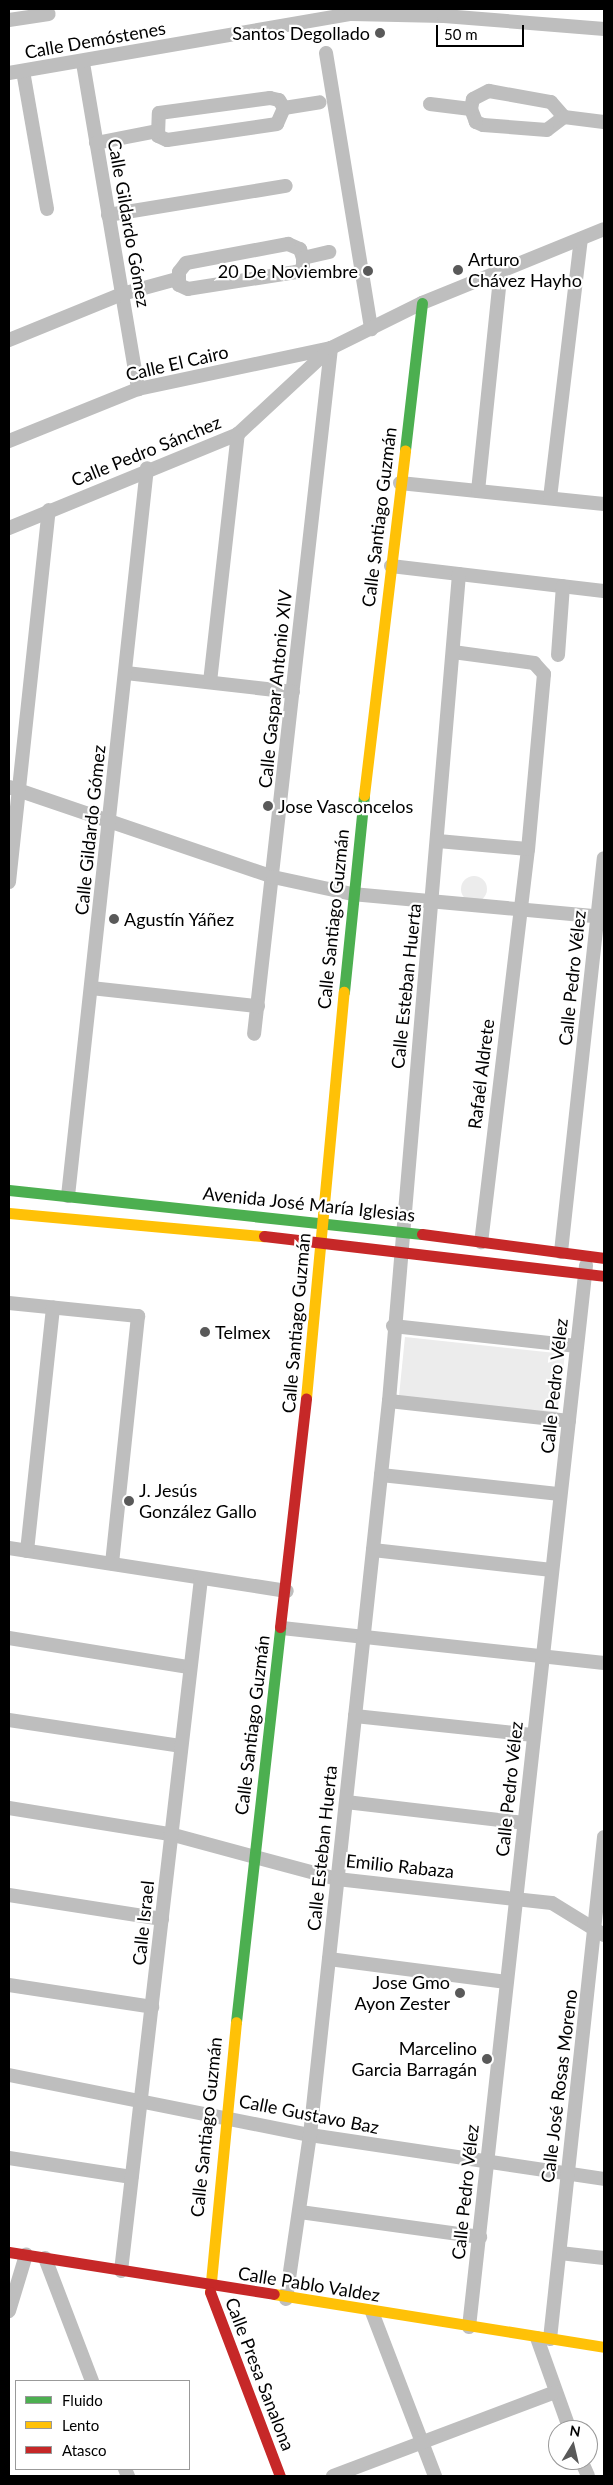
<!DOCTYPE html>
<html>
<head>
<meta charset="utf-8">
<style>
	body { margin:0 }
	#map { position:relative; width:613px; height:2485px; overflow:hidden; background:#fff; font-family:Lato,sans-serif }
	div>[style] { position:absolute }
	.green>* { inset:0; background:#ececec }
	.round { border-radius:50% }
	.street>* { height:14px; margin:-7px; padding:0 7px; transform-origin:7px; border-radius:7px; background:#bebebe }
	.fast>* { height:11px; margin:-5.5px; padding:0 5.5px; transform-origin:5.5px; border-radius:5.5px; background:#4caf50 }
	.slow>* { height:11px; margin:-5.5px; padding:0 5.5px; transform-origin:5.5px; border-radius:5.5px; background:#ffc107 }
	.jam>* { height:11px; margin:-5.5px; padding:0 5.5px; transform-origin:5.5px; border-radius:5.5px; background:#c62828 }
	.dots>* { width:14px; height:14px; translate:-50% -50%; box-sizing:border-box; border:2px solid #fff; border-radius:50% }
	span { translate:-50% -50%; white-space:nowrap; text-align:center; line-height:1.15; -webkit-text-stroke:4.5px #fff; paint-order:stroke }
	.poi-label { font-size:18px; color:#000 }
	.right { translate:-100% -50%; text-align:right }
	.left { translate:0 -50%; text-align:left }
	.street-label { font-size:18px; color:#000 }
	.frame { position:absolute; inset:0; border:10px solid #000; pointer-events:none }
	.legend { position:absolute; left:15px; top:2380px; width:175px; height:90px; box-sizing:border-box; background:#fff; border:1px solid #999; margin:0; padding:6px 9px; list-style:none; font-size:15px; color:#000 }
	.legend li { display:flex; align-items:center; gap:10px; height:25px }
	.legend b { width:25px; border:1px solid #999 }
	.north { position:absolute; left:548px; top:2420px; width:50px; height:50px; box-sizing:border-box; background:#fff; border:1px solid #999; border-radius:50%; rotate:9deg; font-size:14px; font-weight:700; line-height:20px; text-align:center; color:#000 }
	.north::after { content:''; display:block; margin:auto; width:18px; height:22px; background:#595959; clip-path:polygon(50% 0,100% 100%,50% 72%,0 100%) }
	.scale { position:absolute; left:436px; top:25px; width:88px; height:22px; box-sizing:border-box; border:2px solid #000; border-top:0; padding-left:6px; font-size:15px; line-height:18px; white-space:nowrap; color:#000; -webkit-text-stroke:4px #fff; paint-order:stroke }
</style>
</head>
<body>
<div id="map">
	<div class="green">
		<div class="round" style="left:461px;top:876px;width:26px;height:26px"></div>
		<div style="clip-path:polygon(405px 1337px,565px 1354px,557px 1414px,399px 1396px)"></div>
	</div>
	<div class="street">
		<div style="left:9px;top:20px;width:40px;rotate:-8.5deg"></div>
		<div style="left:326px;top:53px;width:280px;rotate:80.7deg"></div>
		<div style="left:83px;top:63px;width:331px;rotate:80.4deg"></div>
		<div style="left:23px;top:71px;width:140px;rotate:80.1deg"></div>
		<div style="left:9px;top:73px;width:347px;rotate:-9.8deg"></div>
		<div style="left:351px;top:14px;width:93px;rotate:1.2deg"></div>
		<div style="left:444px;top:16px;width:161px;rotate:4.6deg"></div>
		<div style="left:489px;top:91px;width:63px;rotate:10.1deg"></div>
		<div style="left:551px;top:102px;width:20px;rotate:49deg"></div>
		<div style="left:564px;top:117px;width:21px;rotate:143deg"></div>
		<div style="left:547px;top:130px;width:64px;rotate:-175.5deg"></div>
		<div style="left:483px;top:125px;width:8px;rotate:-157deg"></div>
		<div style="left:476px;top:122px;width:14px;rotate:-111deg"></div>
		<div style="left:471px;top:109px;width:10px;rotate:-79deg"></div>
		<div style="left:473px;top:99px;width:18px;rotate:-27deg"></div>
		<div style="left:270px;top:98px;width:9px;rotate:13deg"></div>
		<div style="left:279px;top:100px;width:9px;rotate:58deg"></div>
		<div style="left:284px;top:108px;width:17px;rotate:114deg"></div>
		<div style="left:277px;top:124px;width:111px;rotate:171.7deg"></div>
		<div style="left:167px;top:140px;width:10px;rotate:-156deg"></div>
		<div style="left:158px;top:136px;width:23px;rotate:-88deg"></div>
		<div style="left:159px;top:113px;width:112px;rotate:-7.7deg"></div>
		<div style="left:430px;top:104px;width:41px;rotate:7deg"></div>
		<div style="left:284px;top:108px;width:36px;rotate:-9deg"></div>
		<div style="left:564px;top:117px;width:40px;rotate:7.1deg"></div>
		<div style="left:96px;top:143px;width:62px;rotate:-11.1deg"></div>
		<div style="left:108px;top:215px;width:180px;rotate:-9.3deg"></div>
		<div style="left:288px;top:244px;width:13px;rotate:23deg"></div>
		<div style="left:300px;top:249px;width:9px;rotate:72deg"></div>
		<div style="left:303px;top:258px;width:11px;rotate:90deg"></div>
		<div style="left:303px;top:269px;width:8px;rotate:157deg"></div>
		<div style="left:296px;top:272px;width:109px;rotate:171.1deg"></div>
		<div style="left:188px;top:289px;width:10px;rotate:-156deg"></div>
		<div style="left:179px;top:285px;width:13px;rotate:-90deg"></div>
		<div style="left:179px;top:272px;width:11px;rotate:-52deg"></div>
		<div style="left:186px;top:263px;width:104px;rotate:-10.6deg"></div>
		<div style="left:303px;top:258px;width:27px;rotate:-13deg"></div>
		<div style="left:9px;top:340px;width:122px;rotate:-22.2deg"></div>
		<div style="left:122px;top:294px;width:57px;rotate:-15.3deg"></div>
		<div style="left:9px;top:441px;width:139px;rotate:-22deg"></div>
		<div style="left:138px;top:389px;width:197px;rotate:-12deg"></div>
		<div style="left:331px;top:348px;width:690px;rotate:96.4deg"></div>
		<div style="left:400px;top:483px;width:205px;rotate:5.9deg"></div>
		<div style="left:478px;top:491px;width:222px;rotate:-84.1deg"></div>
		<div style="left:550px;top:498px;width:261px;rotate:-83.2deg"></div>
		<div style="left:9px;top:528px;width:248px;rotate:-22.3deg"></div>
		<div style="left:238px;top:434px;width:127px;rotate:-42.8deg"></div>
		<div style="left:331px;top:348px;width:102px;rotate:-26.3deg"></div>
		<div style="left:422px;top:303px;width:196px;rotate:-22.1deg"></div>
		<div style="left:391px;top:566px;width:214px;rotate:6.7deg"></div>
		<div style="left:453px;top:652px;width:82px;rotate:7.7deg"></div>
		<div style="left:534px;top:663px;width:15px;rotate:48deg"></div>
		<div style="left:544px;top:674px;width:176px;rotate:95.2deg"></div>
		<div style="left:528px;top:849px;width:396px;rotate:96.8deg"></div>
		<div style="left:558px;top:655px;width:69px;rotate:-85.9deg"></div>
		<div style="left:126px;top:673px;width:168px;rotate:6.5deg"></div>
		<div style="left:210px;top:682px;width:250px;rotate:-83.6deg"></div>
		<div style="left:9px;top:787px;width:279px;rotate:18.8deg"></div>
		<div style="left:273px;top:877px;width:81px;rotate:12.1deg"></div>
		<div style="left:352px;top:894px;width:253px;rotate:5.2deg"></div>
		<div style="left:438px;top:841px;width:90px;rotate:5.1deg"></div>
		<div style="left:9px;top:882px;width:374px;rotate:-83.9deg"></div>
		<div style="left:91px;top:988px;width:168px;rotate:6.2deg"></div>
		<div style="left:68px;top:1196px;width:732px;rotate:-83.81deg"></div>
		<div style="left:561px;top:1252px;width:396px;rotate:-83.8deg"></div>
		<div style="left:9px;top:1303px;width:130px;rotate:5.8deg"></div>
		<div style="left:138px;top:1316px;width:249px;rotate:96deg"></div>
		<div style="left:393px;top:1326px;width:185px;rotate:6.2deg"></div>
		<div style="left:389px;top:1401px;width:181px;rotate:6.3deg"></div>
		<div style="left:381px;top:1475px;width:180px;rotate:6.1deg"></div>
		<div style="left:9px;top:1548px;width:281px;rotate:8.8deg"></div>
		<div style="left:373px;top:1550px;width:180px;rotate:6.4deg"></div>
		<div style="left:27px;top:1551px;width:245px;rotate:-83.9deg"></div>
		<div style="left:282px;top:1628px;width:324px;rotate:6.2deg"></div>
		<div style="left:9px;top:1638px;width:182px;rotate:9.2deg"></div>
		<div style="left:355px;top:1716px;width:180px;rotate:6.1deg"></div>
		<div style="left:9px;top:1720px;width:173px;rotate:8.6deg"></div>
		<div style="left:346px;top:1802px;width:179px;rotate:6.7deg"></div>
		<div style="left:9px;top:1808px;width:163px;rotate:9.2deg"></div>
		<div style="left:170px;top:1834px;width:173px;rotate:15.1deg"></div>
		<div style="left:337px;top:1879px;width:216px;rotate:6.4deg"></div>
		<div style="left:552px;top:1903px;width:61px;rotate:31.6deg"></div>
		<div style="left:9px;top:1895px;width:155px;rotate:8.9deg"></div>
		<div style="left:329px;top:1959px;width:179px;rotate:7.4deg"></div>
		<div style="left:9px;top:1985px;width:145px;rotate:8.7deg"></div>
		<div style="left:9px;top:2075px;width:307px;rotate:11.3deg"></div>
		<div style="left:310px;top:2135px;width:297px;rotate:8.5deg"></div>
		<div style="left:9px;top:2158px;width:124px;rotate:8.8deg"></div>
		<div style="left:300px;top:2212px;width:182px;rotate:7.9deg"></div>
		<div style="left:560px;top:2253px;width:44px;rotate:6.5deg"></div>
		<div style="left:45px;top:2258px;width:132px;rotate:69.1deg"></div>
		<div style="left:121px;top:2271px;width:697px;rotate:-83.41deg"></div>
		<div style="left:286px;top:2299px;width:166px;rotate:-81.7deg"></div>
		<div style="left:310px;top:2135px;width:738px;rotate:-83.86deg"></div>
		<div style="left:389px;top:1401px;width:830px;rotate:-85.16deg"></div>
		<div style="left:9px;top:2311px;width:59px;rotate:-73.1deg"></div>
		<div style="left:372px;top:2312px;width:176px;rotate:69deg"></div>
		<div style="left:469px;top:2327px;width:1068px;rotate:-83.71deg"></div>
		<div style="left:537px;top:2338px;width:98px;rotate:70.3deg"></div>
		<div style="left:550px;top:2339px;width:505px;rotate:-83.86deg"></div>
		<div style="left:581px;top:2460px;width:17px;rotate:66deg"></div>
		<div style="left:125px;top:2469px;width:8px;rotate:67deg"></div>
		<div style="left:333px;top:2476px;width:237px;rotate:-20.7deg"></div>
	</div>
	<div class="fast">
		<div style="left:405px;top:450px;width:148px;rotate:-83.4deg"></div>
		<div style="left:344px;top:992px;width:198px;rotate:-84.2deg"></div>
		<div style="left:9px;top:1190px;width:415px;rotate:6.1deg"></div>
		<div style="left:236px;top:2022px;width:397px;rotate:-83.6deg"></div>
	</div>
	<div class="slow">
		<div style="left:364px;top:795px;width:347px;rotate:-83.2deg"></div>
		<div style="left:9px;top:1213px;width:256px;rotate:5.2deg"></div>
		<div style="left:306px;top:1398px;width:408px;rotate:-84.7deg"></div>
		<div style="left:210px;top:2292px;width:271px;rotate:-84.5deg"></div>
		<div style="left:274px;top:2294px;width:334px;rotate:9.1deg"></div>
	</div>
	<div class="jam">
		<div style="left:422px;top:1234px;width:184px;rotate:7.5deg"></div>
		<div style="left:264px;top:1236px;width:342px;rotate:6.7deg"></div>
		<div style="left:280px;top:1627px;width:230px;rotate:-83.5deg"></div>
		<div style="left:9px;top:2252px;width:268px;rotate:9deg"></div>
		<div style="left:210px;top:2292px;width:197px;rotate:69.2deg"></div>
	</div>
	<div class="dots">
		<div style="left:380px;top:33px;background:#595959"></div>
		<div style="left:458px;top:270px;background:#595959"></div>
		<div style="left:368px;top:271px;background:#595959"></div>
		<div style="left:268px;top:806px;background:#595959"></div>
		<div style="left:114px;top:919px;background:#595959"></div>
		<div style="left:205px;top:1332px;background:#595959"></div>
		<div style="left:129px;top:1501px;background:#595959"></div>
		<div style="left:460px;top:1993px;background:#595959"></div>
		<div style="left:487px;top:2059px;background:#595959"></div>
	</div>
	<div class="poi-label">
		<span class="right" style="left:370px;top:33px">Santos Degollado</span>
		<span class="left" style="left:468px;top:270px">Arturo<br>Chávez Hayho</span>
		<span class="right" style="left:358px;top:271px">20 De Noviembre</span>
		<span class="left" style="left:278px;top:806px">Jose Vasconcelos</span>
		<span class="left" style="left:124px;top:919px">Agustín Yáñez</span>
		<span class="left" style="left:215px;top:1332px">Telmex</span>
		<span class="left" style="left:139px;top:1501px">J. Jesús<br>González Gallo</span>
		<span class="right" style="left:450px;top:1993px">Jose Gmo<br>Ayon Zester</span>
		<span class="right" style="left:477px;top:2059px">Marcelino<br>Garcia Barragán</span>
	</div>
	<div class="street-label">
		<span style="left:95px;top:40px;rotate:-10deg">Calle Demóstenes</span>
		<span style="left:129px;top:223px;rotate:80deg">Calle Gildardo Gómez</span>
		<span style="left:177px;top:363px;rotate:-13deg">Calle El Cairo</span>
		<span style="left:146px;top:451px;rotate:-22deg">Calle Pedro Sánchez</span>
		<span style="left:379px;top:517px;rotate:-83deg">Calle Santiago Guzmán</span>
		<span style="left:275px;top:689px;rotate:-84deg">Calle Gaspar Antonio XIV</span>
		<span style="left:90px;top:830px;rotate:-84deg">Calle Gildardo Gómez</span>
		<span style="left:333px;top:919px;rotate:-84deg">Calle Santiago Guzmán</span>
		<span style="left:572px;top:978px;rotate:-84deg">Calle Pedro Vélez</span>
		<span style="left:406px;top:986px;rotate:-84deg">Calle Esteban Huerta</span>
		<span style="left:481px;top:1074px;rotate:-83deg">Rafaél Aldrete</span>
		<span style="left:309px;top:1204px;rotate:6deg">Avenida José María Iglesias</span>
		<span style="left:296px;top:1323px;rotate:-85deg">Calle Santiago Guzmán</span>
		<span style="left:554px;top:1386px;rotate:-84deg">Calle Pedro Vélez</span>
		<span style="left:252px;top:1725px;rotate:-83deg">Calle Santiago Guzmán</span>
		<span style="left:509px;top:1789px;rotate:-84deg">Calle Pedro Vélez</span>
		<span style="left:322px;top:1848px;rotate:-84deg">Calle Esteban Huerta</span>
		<span style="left:400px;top:1866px;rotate:6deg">Emilio Rabaza</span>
		<span style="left:143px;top:1923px;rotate:-84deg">Calle Israel</span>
		<span style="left:559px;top:2086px;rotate:-83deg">Calle José Rosas Moreno</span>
		<span style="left:309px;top:2114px;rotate:11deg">Calle Gustavo Baz</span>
		<span style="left:206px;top:2127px;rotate:-84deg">Calle Santiago Guzmán</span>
		<span style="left:465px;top:2192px;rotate:-84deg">Calle Pedro Vélez</span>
		<span style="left:309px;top:2284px;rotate:9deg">Calle Pablo Valdez</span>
		<span style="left:260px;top:2374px;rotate:69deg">Calle Presa Sanalona</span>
	</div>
	<div class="frame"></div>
	<ul class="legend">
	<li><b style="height:6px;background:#4caf50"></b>Fluido</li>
	<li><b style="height:6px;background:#ffc107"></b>Lento</li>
	<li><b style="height:6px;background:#c62828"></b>Atasco</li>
	</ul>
	<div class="north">N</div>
	<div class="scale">50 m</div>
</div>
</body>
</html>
